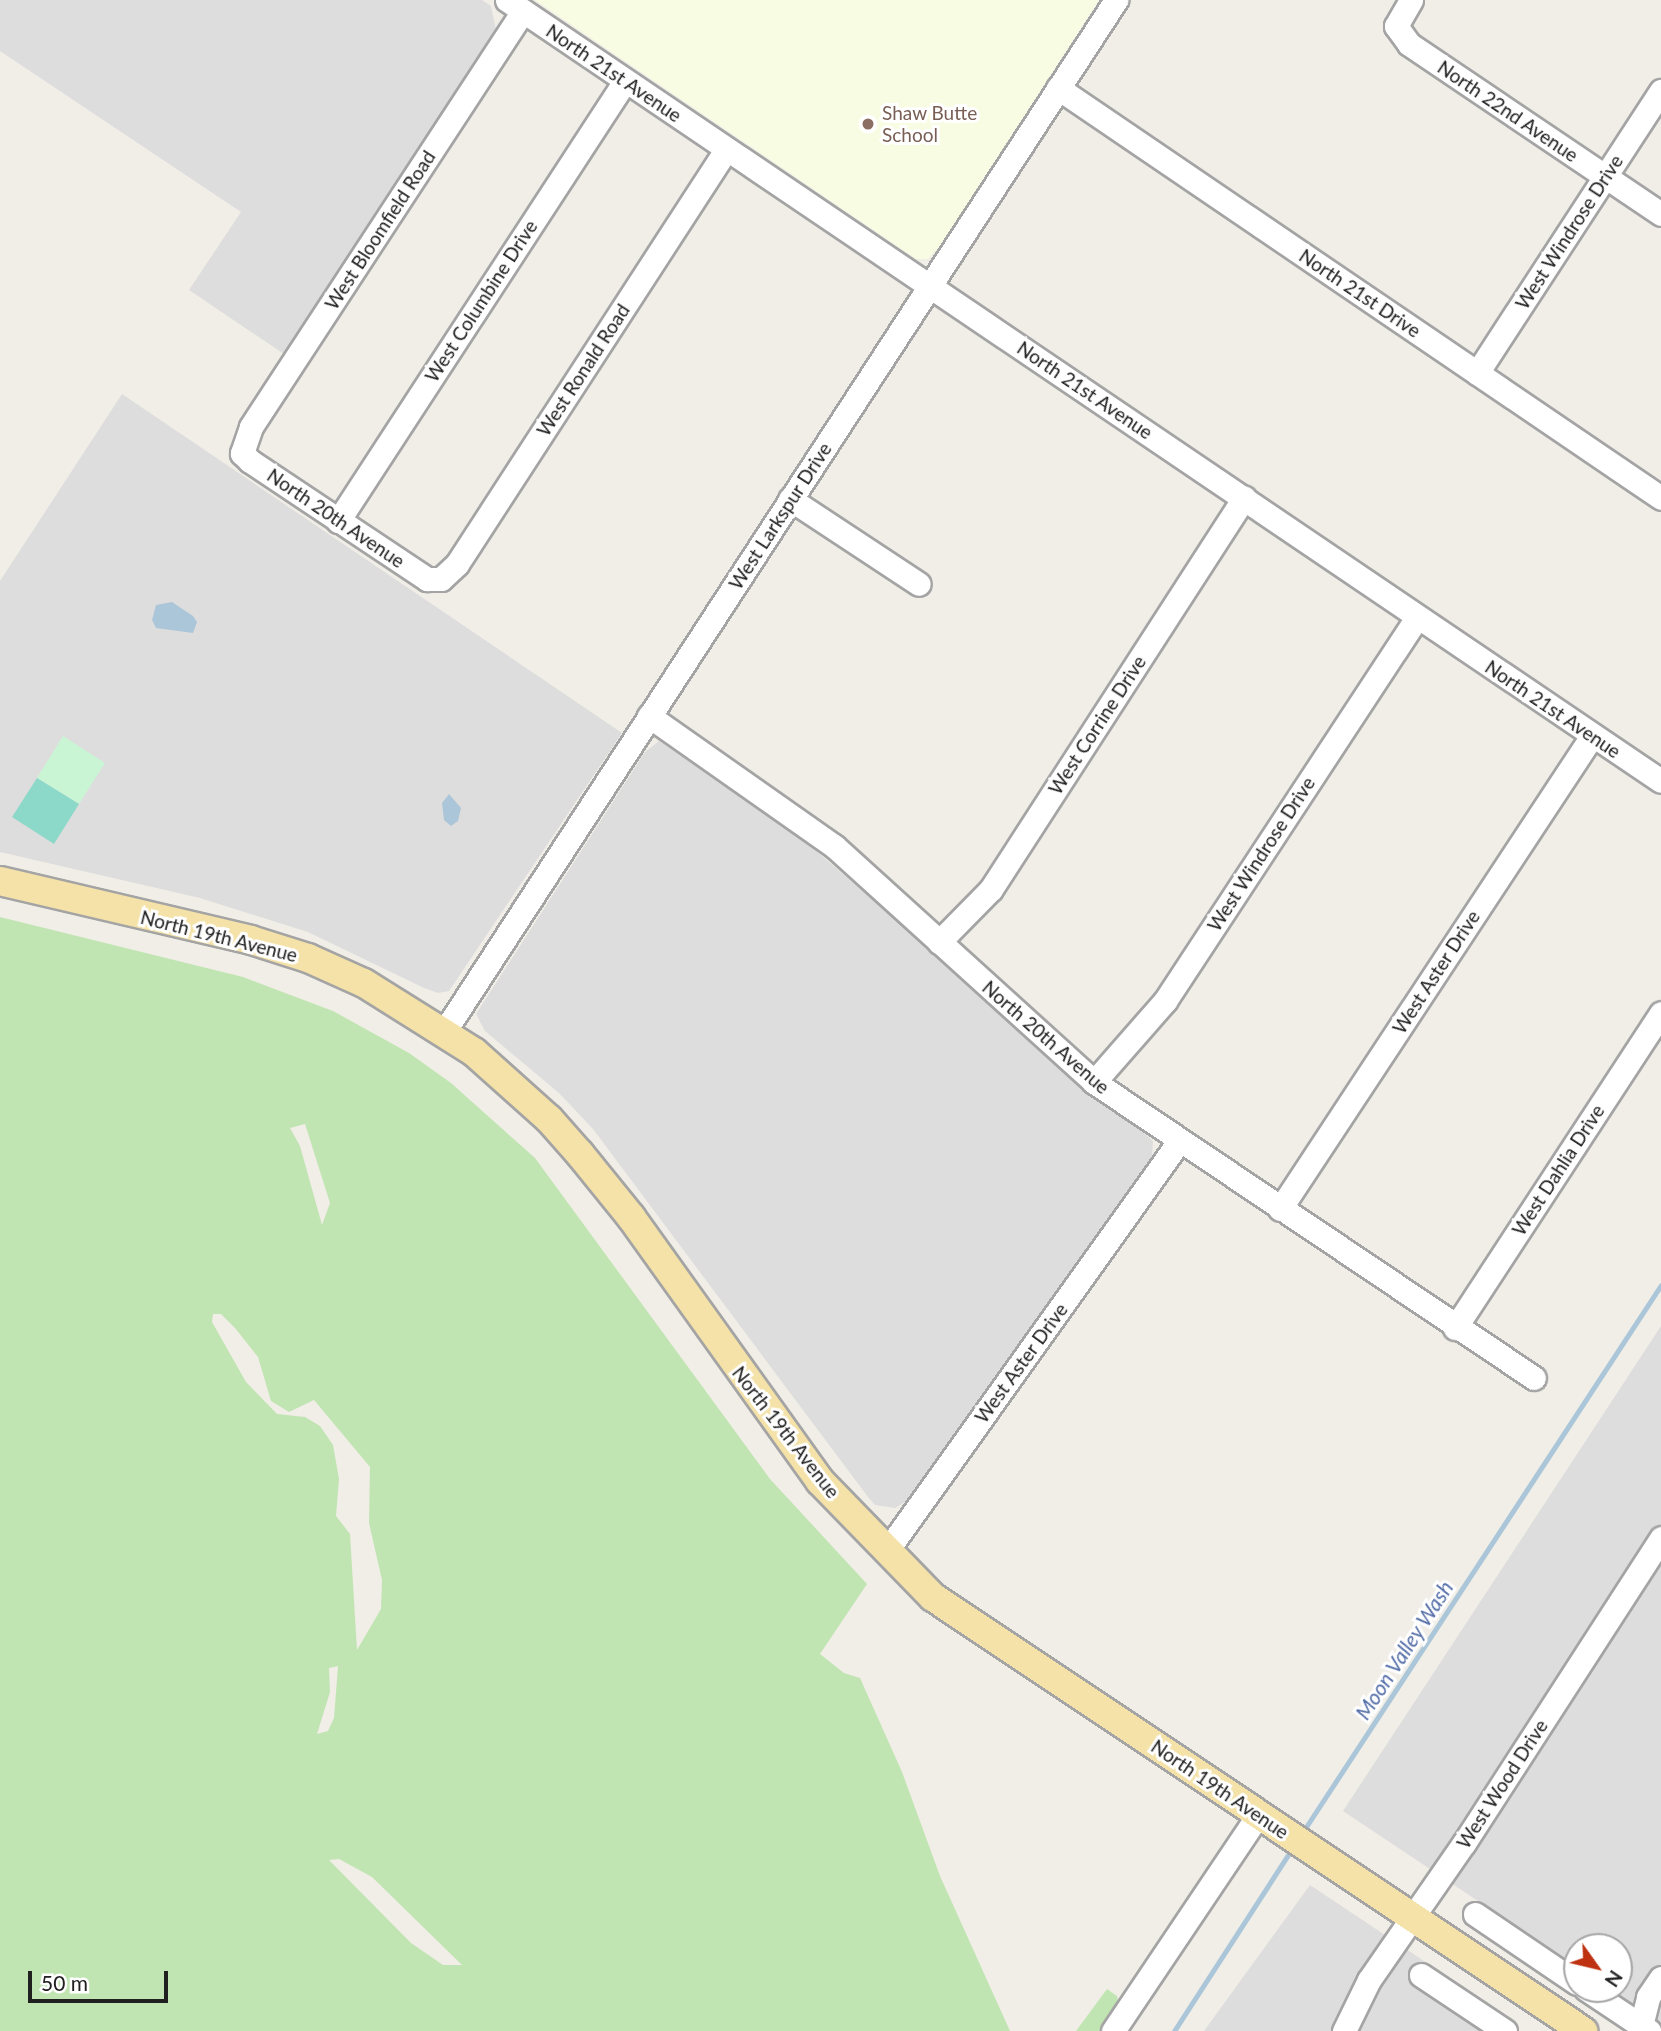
<!DOCTYPE html>
<html>
<head>
<meta charset="utf-8">
<style>
	body { margin:0 }
	#map { position:relative; width:1661px; height:2031px; overflow:hidden; background:#f0eee7; font-family:Lato,sans-serif }
	div>[style] { position:absolute }
	.residential>* { inset:0; background:#dedddd }
	.education>* { inset:0; background:#f8fce3 }
	.grass>* { inset:0; background:#c1e5b2 }
	.park>* { inset:0; background:#c9f5d5 }
	.pitch>* { inset:0; background:#8cd8c9 }
	.water>* { inset:0; background:#abc6d9 }
	.stream>* { height:5px; margin:-2.5px; padding:0 2.5px; transform-origin:2.5px; border-radius:2.5px; background:#abc6d9 }
	.roads { filter:drop-shadow(2px 0 #a4a4a4) drop-shadow(-2px 0 #a4a4a4) drop-shadow(0 2px #a4a4a4) drop-shadow(0 -2px #a4a4a4) }
	.minor>* { height:23px; margin:-11.5px; padding:0 11.5px; transform-origin:11.5px; border-radius:11.5px; background:#fff }
	.major>* { height:28px; margin:-14px; padding:0 14px; transform-origin:14px; border-radius:14px; background:#f4e2a8 }
	.dots>* { width:19px; height:19px; translate:-50% -50%; box-sizing:border-box; border:4px solid #fff; border-radius:50% }
	span { translate:-50% -50%; white-space:nowrap; text-align:center; line-height:1.15; -webkit-text-stroke:6px #fff; paint-order:stroke }
	.street-label { font-size:19px; color:#202020 }
	.education-label { font-size:19px; color:#785e54 }
	.left { translate:0 -50%; text-align:left }
	.water-label { font-size:21px; color:#546ea8; font-style:italic }
	.north { position:absolute; left:1563px; top:1933px; width:70px; height:70px; box-sizing:border-box; background:#fff; border:2px solid #a6a6a6; border-radius:50%; rotate:124deg; font-size:19px; font-weight:700; line-height:28px; text-align:center; color:#202020 }
	.north::after { content:''; display:block; margin:auto; width:24px; height:32px; background:#bf3211; clip-path:polygon(50% 0,100% 100%,50% 72%,0 100%) }
	.scale { position:absolute; left:28px; top:1971px; width:140px; height:32px; box-sizing:border-box; border:4px solid #202020; border-top:0; padding-left:9px; font-size:21px; line-height:24px; white-space:nowrap; color:#202020; -webkit-text-stroke:5px #fff; paint-order:stroke }
</style>
</head>
<body>
<div id="map">
	<div class="residential">
		<div style="clip-path:polygon(0 0,482px 0,491px 6px,496px 30px,284px 354px,189px 290px,241px 212px,0 51px)"></div>
		<div style="clip-path:polygon(122px 394px,622px 733px,449px 991px,438px 993px,424px 988px,308px 932px,200px 898px,0 852px,0 581px)"></div>
		<div style="clip-path:polygon(659px 741px,808px 844px,1153px 1141px,1152px 1156px,905px 1502px,895px 1508px,875px 1505px,868px 1497px,593px 1129px,559px 1093px,485px 1031px,476px 1014px,645px 752px)"></div>
		<div style="clip-path:polygon(1661px 1326px,1661px 2023px,1610px 1989px,1619px 1989px,1619px 1947px,1577px 1947px,1577px 1967px,1343px 1811px)"></div>
		<div style="clip-path:polygon(1310px 1885px,1427px 1963px,1416px 1980px,1491px 2031px,1204px 2031px)"></div>
	</div>
	<div class="education">
		<div style="clip-path:polygon(535px 0,1099px 0,939px 247px,928px 259px,916px 259px)"></div>
	</div>
	<div class="grass">
		<div style="clip-path:polygon(evenodd,0 917px,243px 977px,333px 1011px,409px 1053px,451px 1083px,535px 1158px,770px 1479px,867px 1584px,820px 1654px,844px 1673px,860px 1678px,902px 1772px,940px 1876px,1010px 2031px,0 2031px,0 917px,305px 1124px,330px 1203px,322px 1225px,300px 1146px,290px 1128px,305px 1124px,0 917px,213px 1314px,221px 1314px,235px 1328px,258px 1357px,271px 1401px,289px 1412px,314px 1400px,370px 1467px,369px 1523px,382px 1580px,381px 1609px,357px 1650px,350px 1534px,336px 1516px,339px 1479px,333px 1445px,320px 1426px,305px 1417px,277px 1414px,246px 1382px,212px 1322px,213px 1314px,0 917px,338px 1666px,334px 1718px,328px 1731px,317px 1734px,330px 1692px,329px 1668px,338px 1666px,0 917px,339px 1859px,372px 1877px,462px 1965px,443px 1965px,411px 1943px,329px 1860px,339px 1859px)"></div>
		<div style="clip-path:polygon(1107px 1989px,1117px 1996px,1120px 2009px,1106px 2031px,1076px 2031px)"></div>
	</div>
	<div class="park">
		<div style="clip-path:polygon(63px 736px,105px 763px,79px 804px,37px 778px)"></div>
	</div>
	<div class="pitch">
		<div style="clip-path:polygon(37px 778px,79px 804px,54px 844px,12px 817px)"></div>
	</div>
	<div class="water">
		<div style="clip-path:polygon(172px 602px,193px 616px,197px 622px,193px 633px,156px 628px,152px 620px,156px 605px)"></div>
		<div style="clip-path:polygon(449px 794px,461px 808px,458px 821px,451px 826px,444px 820px,442px 803px)"></div>
	</div>
	<div class="stream">
		<div style="left:1302px;top:1833px;width:655px;rotate:-56.77deg"></div>
		<div style="left:1174px;top:2031px;width:219px;rotate:-57.1deg"></div>
	</div>
	<div class="roads">
		<div class="minor">
			<div style="left:507px;top:0;width:1393px;rotate:34.09deg"></div>
			<div style="left:1411px;top:0;width:30px;rotate:120deg"></div>
			<div style="left:1396px;top:26px;width:22px;rotate:54deg"></div>
			<div style="left:1409px;top:44px;width:304px;rotate:34deg"></div>
			<div style="left:523px;top:11px;width:497px;rotate:123.2deg"></div>
			<div style="left:251px;top:427px;width:28px;rotate:109deg"></div>
			<div style="left:242px;top:453px;width:11px;rotate:45deg"></div>
			<div style="left:250px;top:461px;width:213px;rotate:33.7deg"></div>
			<div style="left:427px;top:579px;width:14px"></div>
			<div style="left:441px;top:579px;width:22px;rotate:-43deg"></div>
			<div style="left:457px;top:564px;width:494px;rotate:-57deg"></div>
			<div style="left:1058px;top:88px;width:729px;rotate:34.21deg"></div>
			<div style="left:1477px;top:373px;width:337px;rotate:-56.9deg"></div>
			<div style="left:790px;top:499px;width:154px;rotate:33.4deg"></div>
			<div style="left:338px;top:521px;width:525px;rotate:-56.88deg"></div>
			<div style="left:649px;top:716px;width:226px;rotate:35.1deg"></div>
			<div style="left:834px;top:846px;width:351px;rotate:42.2deg"></div>
			<div style="left:1094px;top:1082px;width:530px;rotate:33.93deg"></div>
			<div style="left:939px;top:942px;width:74px;rotate:-45.5deg"></div>
			<div style="left:991px;top:889px;width:466px;rotate:-57.1deg"></div>
			<div style="left:444px;top:1032px;width:1232px;rotate:-56.93deg"></div>
			<div style="left:1094px;top:1082px;width:108px;rotate:-48.8deg"></div>
			<div style="left:1165px;top:1001px;width:459px;rotate:-56.7deg"></div>
			<div style="left:1280px;top:1209px;width:567px;rotate:-56.59deg"></div>
			<div style="left:1455px;top:1328px;width:376px;rotate:-56.8deg"></div>
			<div style="left:886px;top:1552px;width:506px;rotate:-54.49deg"></div>
			<div style="left:1475px;top:1914px;width:123px;rotate:34.1deg"></div>
			<div style="left:1421px;top:1975px;width:101px;rotate:33.7deg"></div>
			<div style="left:1586px;top:1989px;width:76px;rotate:33.7deg"></div>
			<div style="left:1641px;top:2026px;width:30px;rotate:-76deg"></div>
			<div style="left:1648px;top:1997px;width:23px;rotate:-56deg"></div>
			<div style="left:1113px;top:2031px;width:260px;rotate:-56.1deg"></div>
			<div style="left:1344px;top:2031px;width:57px;rotate:-63.9deg"></div>
			<div style="left:1369px;top:1980px;width:167px;rotate:-55.3deg"></div>
			<div style="left:1464px;top:1843px;width:363px;rotate:-57.1deg"></div>
		</div>
		<div class="major">
			<div style="left:0;top:881px;width:258px;rotate:13.2deg"></div>
			<div style="left:251px;top:940px;width:60px;rotate:17.5deg"></div>
			<div style="left:308px;top:958px;width:61px;rotate:24.1deg"></div>
			<div style="left:364px;top:983px;width:130px;rotate:32.1deg"></div>
			<div style="left:474px;top:1052px;width:101px;rotate:41.8deg"></div>
			<div style="left:549px;top:1119px;width:47px;rotate:48.5deg"></div>
			<div style="left:580px;top:1154px;width:81px;rotate:51deg"></div>
			<div style="left:631px;top:1217px;width:325px;rotate:54.4deg"></div>
			<div style="left:820px;top:1481px;width:162px;rotate:45.8deg"></div>
			<div style="left:933px;top:1597px;width:782px;rotate:33.73deg"></div>
		</div>
	</div>
	<div class="dots">
		<div style="left:868px;top:124px;background:#8d6e63"></div>
	</div>
	<div class="street-label">
		<span style="left:614px;top:73px;rotate:34deg">North 21st Avenue</span>
		<span style="left:1508px;top:111px;rotate:34deg">North 22nd Avenue</span>
		<span style="left:380px;top:230px;rotate:-57deg">West Bloomfield Road</span>
		<span style="left:1569px;top:232px;rotate:-57deg">West Windrose Drive</span>
		<span style="left:1360px;top:293px;rotate:34deg">North 21st Drive</span>
		<span style="left:481px;top:301px;rotate:-57deg">West Columbine Drive</span>
		<span style="left:583px;top:370px;rotate:-57deg">West Ronald Road</span>
		<span style="left:1085px;top:390px;rotate:34deg">North 21st Avenue</span>
		<span style="left:780px;top:516px;rotate:-57deg">West Larkspur Drive</span>
		<span style="left:336px;top:518px;rotate:34deg">North 20th Avenue</span>
		<span style="left:1553px;top:709px;rotate:34deg">North 21st Avenue</span>
		<span style="left:1097px;top:725px;rotate:-57deg">West Corrine Drive</span>
		<span style="left:1261px;top:854px;rotate:-57deg">West Windrose Drive</span>
		<span style="left:219px;top:936px;rotate:14deg">North 19th Avenue</span>
		<span style="left:1436px;top:972px;rotate:-57deg">West Aster Drive</span>
		<span style="left:1046px;top:1037px;rotate:41deg">North 20th Avenue</span>
		<span style="left:1558px;top:1170px;rotate:-57deg">West Dahlia Drive</span>
		<span style="left:1021px;top:1363px;rotate:-54deg">West Aster Drive</span>
		<span style="left:786px;top:1432px;rotate:52deg">North 19th Avenue</span>
		<span style="left:1502px;top:1784px;rotate:-57deg">West Wood Drive</span>
		<span style="left:1220px;top:1789px;rotate:34deg">North 19th Avenue</span>
	</div>
	<div class="education-label">
		<span class="left" style="left:882px;top:124px">Shaw Butte<br>School</span>
	</div>
	<div class="water-label">
		<span style="left:1404px;top:1650px;rotate:-57deg">Moon Valley Wash</span>
	</div>
	<div class="north">N</div>
	<div class="scale">50 m</div>
</div>
</body>
</html>
